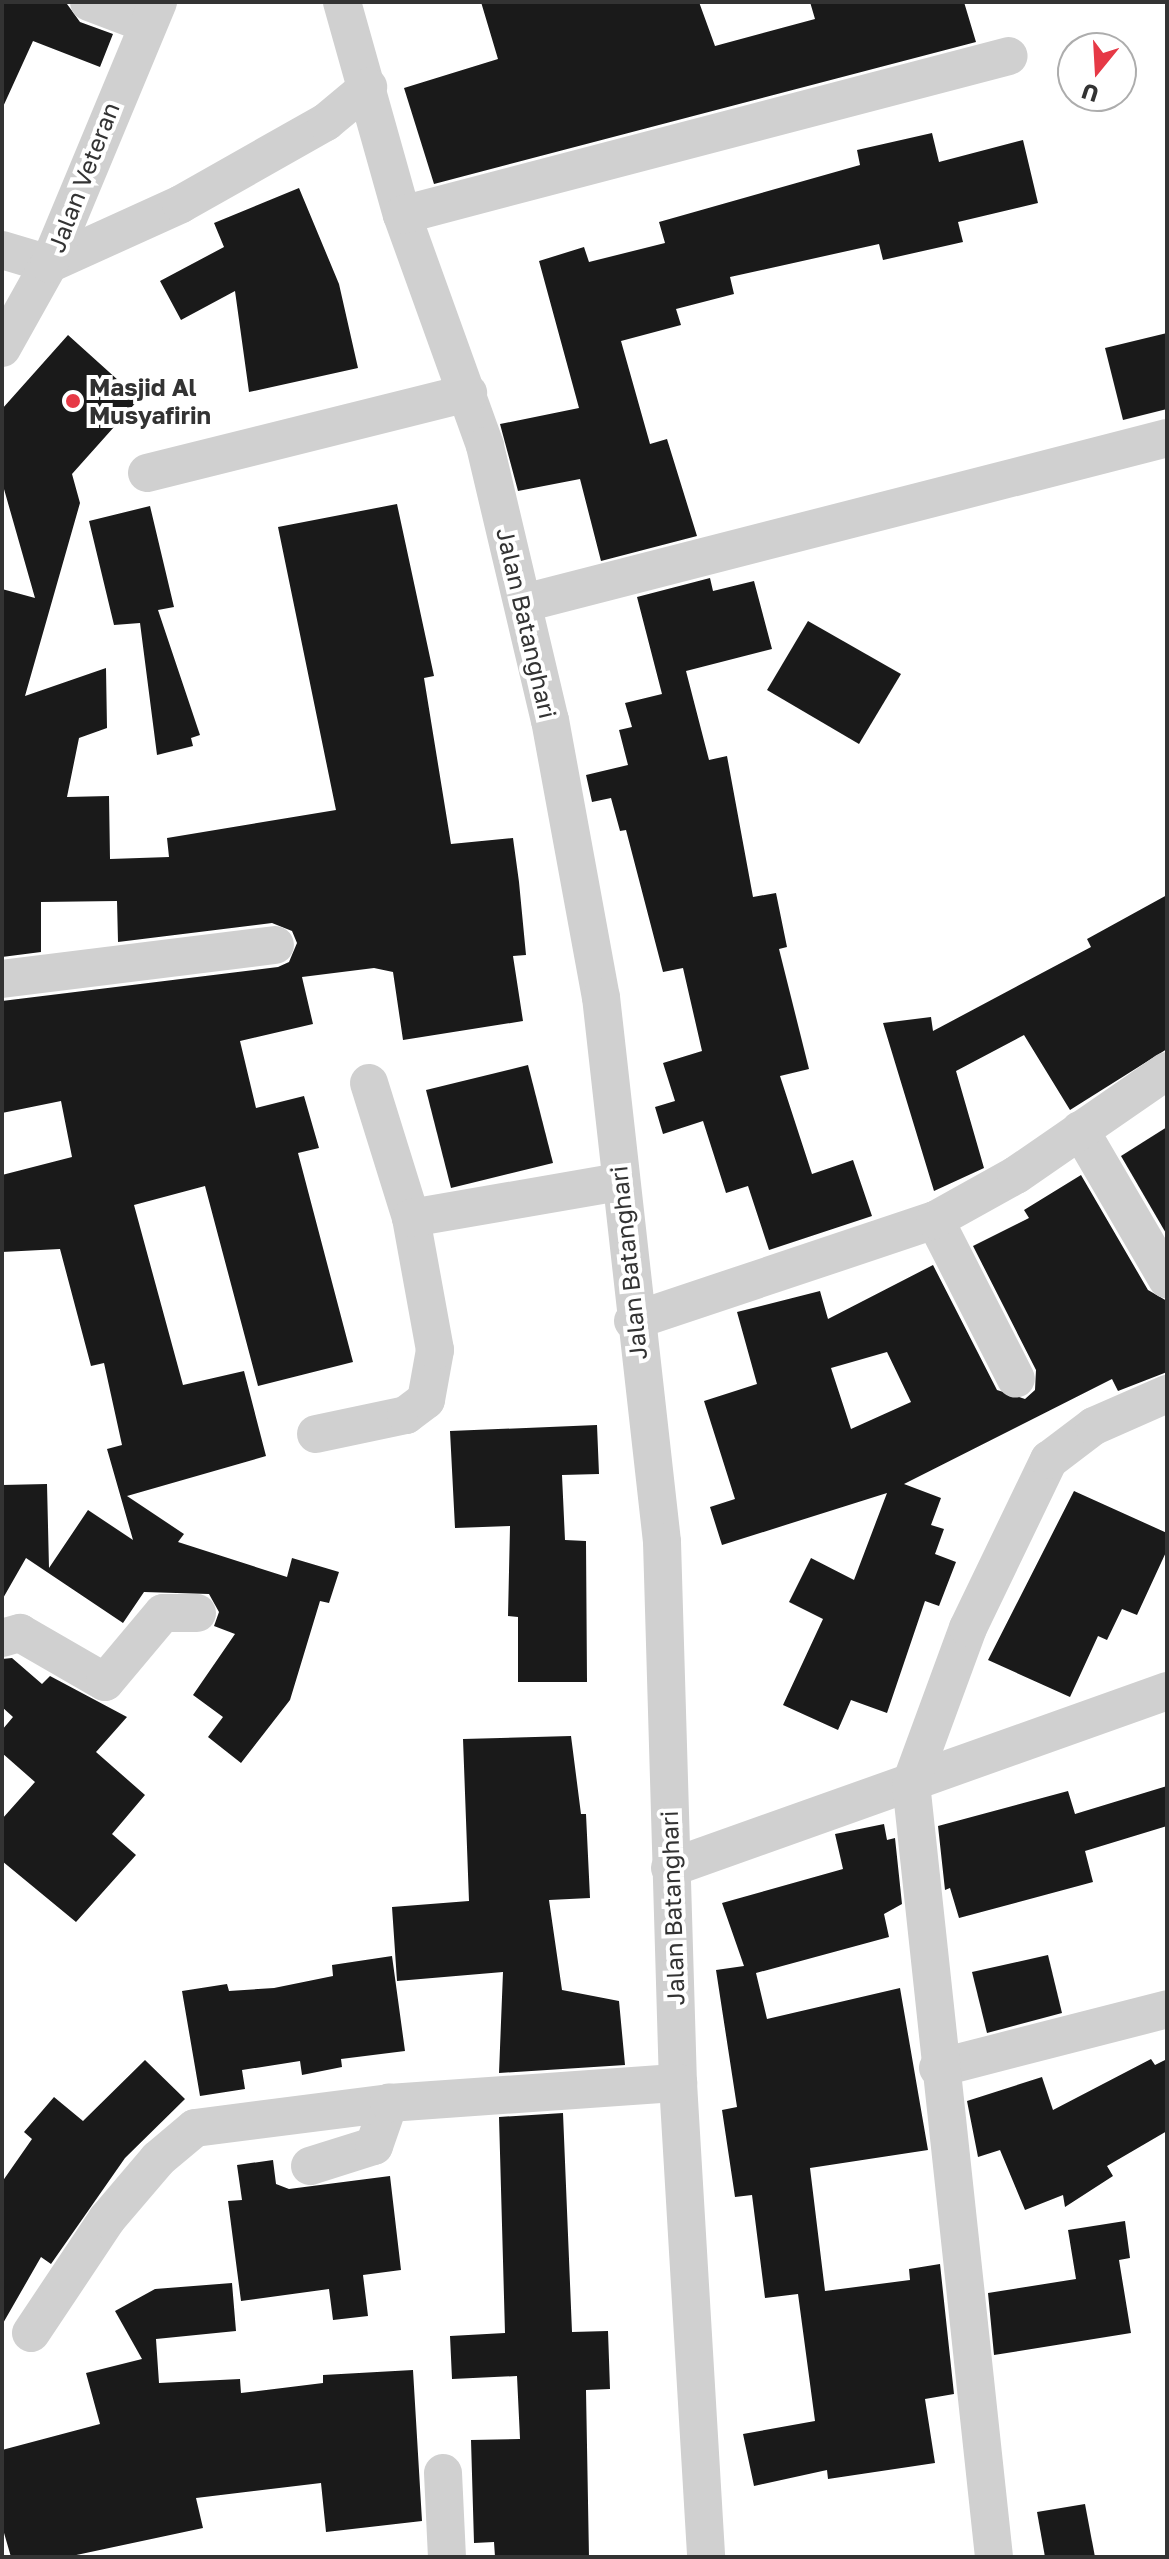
<!DOCTYPE html>
<html>
<head>
<meta charset="utf-8">
<style>
	body { margin:0 }
	#map { position:relative; width:1169px; height:2559px; overflow:hidden; background:#fff; font-family:"Golos Text",sans-serif }
	div>[style] { position:absolute }
	.building>* { inset:0; background:#1a1a1a }
	.minor>* { height:38px; margin:-19px; padding:0 19px; transform-origin:19px; border-radius:19px; background:#d0d0d0 }
	.dots>* { width:22px; height:22px; translate:-50% -50%; box-sizing:border-box; border:4px solid #fff; border-radius:50% }
	span { translate:-50% -50%; white-space:nowrap; text-align:center; line-height:1.15; -webkit-text-stroke:8px #fff; paint-order:stroke }
	.street-label { font-size:24px; color:#333 }
	.poi-label { font-size:24px; color:#333; font-weight:700 }
	.left { translate:0 -50%; text-align:left }
	.frame { position:absolute; inset:0; border:4px solid #333; pointer-events:none }
	.north { position:absolute; left:1057px; top:32px; width:80px; height:80px; box-sizing:border-box; background:#fff; border:2px solid #adadad; border-radius:50%; rotate:198deg; font-size:22px; font-weight:700; line-height:32px; text-align:center; color:#333 }
	.north::after { content:''; display:block; margin:auto; width:28px; height:36px; background:#e63946; clip-path:polygon(50% 0,100% 100%,50% 72%,0 100%) }
</style>
</head>
<body>
<div id="map">
	<div class="building">
		<div style="clip-path:polygon(2px 2px,67px 4px,80px 22px,113px 34px,100px 67px,33px 41px,2px 109px)"></div>
		<div style="clip-path:polygon(481px 2px,699px 2px,715px 46px,815px 19px,810px 2px,964px 2px,976px 42px,434px 184px,404px 88px,498px 59px)"></div>
		<div style="clip-path:polygon(932px 133px,939px 162px,1023px 140px,1038px 203px,958px 222px,963px 242px,883px 260px,879px 244px,730px 277px,734px 294px,676px 309px,681px 325px,621px 341px,650px 444px,667px 439px,697px 536px,601px 561px,580px 479px,518px 491px,500px 424px,579px 408px,539px 261px,584px 247px,589px 262px,665px 243px,659px 222px,860px 165px,857px 150px)"></div>
		<div style="clip-path:polygon(299px 188px,339px 284px,358px 368px,249px 392px,235px 291px,181px 320px,160px 281px,224px 247px,214px 223px)"></div>
		<div style="clip-path:polygon(1167px 333px,1167px 409px,1123px 420px,1105px 348px)"></div>
		<div style="clip-path:polygon(68px 335px,139px 399px,72px 474px,80px 503px,25px 696px,106px 668px,107px 728px,79px 738px,67px 797px,109px 796px,110px 859px,169px 857px,167px 838px,336px 810px,278px 527px,397px 504px,434px 676px,424px 678px,451px 844px,513px 838px,519px 882px,526px 955px,513px 956px,523px 1021px,403px 1040px,393px 972px,374px 968px,302px 977px,313px 1024px,240px 1041px,256px 1108px,304px 1096px,319px 1148px,298px 1153px,353px 1362px,258px 1386px,205px 1186px,134px 1205px,183px 1385px,244px 1371px,266px 1456px,127px 1496px,184px 1534px,178px 1542px,287px 1577px,292px 1558px,339px 1572px,329px 1603px,320px 1601px,290px 1700px,241px 1763px,208px 1737px,223px 1717px,193px 1695px,235px 1634px,214px 1626px,219px 1612px,209px 1594px,144px 1592px,123px 1623px,26px 1558px,2px 1600px,2px 1485px,47px 1484px,49px 1568px,88px 1510px,133px 1540px,107px 1449px,122px 1445px,104px 1363px,91px 1366px,60px 1249px,2px 1252px,2px 1175px,72px 1157px,61px 1101px,2px 1113px,2px 1001px,278px 967px,289px 962px,297px 943px,292px 931px,272px 923px,118px 942px,117px 901px,41px 902px,41px 952px,2px 957px,2px 589px,35px 598px,2px 482px,2px 409px)"></div>
		<div style="clip-path:polygon(150px 506px,174px 607px,158px 610px,200px 735px,191px 738px,193px 746px,157px 755px,140px 623px,114px 625px,89px 521px)"></div>
		<div style="clip-path:polygon(710px 578px,713px 591px,754px 581px,772px 649px,686px 671px,709px 760px,727px 756px,753px 897px,776px 893px,787px 947px,779px 949px,809px 1069px,780px 1076px,812px 1174px,853px 1160px,872px 1216px,769px 1250px,748px 1186px,726px 1193px,703px 1121px,663px 1134px,655px 1107px,675px 1101px,663px 1063px,702px 1051px,683px 968px,663px 972px,626px 830px,620px 831px,611px 798px,592px 802px,586px 775px,628px 765px,619px 730px,632px 727px,625px 703px,662px 694px,637px 597px)"></div>
		<div style="clip-path:polygon(808px 621px,901px 674px,859px 744px,767px 690px)"></div>
		<div style="clip-path:polygon(1167px 895px,1167px 1049px,1070px 1110px,1024px 1035px,956px 1071px,984px 1168px,934px 1191px,883px 1023px,931px 1017px,933px 1031px,1091px 947px,1087px 939px)"></div>
		<div style="clip-path:polygon(528px 1065px,553px 1163px,451px 1188px,426px 1090px)"></div>
		<div style="clip-path:polygon(1167px 1127px,1167px 1235px,1121px 1156px)"></div>
		<div style="clip-path:polygon(evenodd,1081px 1175px,1148px 1290px,1167px 1301px,1167px 1372px,1118px 1391px,1112px 1379px,904px 1484px,941px 1498px,931px 1525px,944px 1529px,935px 1554px,956px 1562px,939px 1606px,925px 1601px,887px 1713px,851px 1700px,838px 1730px,783px 1705px,823px 1619px,789px 1602px,811px 1558px,854px 1580px,887px 1493px,722px 1545px,710px 1507px,735px 1499px,704px 1401px,757px 1384px,737px 1312px,820px 1291px,828px 1319px,933px 1265px,997px 1390px,1025px 1399px,1035px 1390px,1036px 1370px,973px 1246px,1029px 1218px,1024px 1210px,1081px 1175px,887px 1352px,911px 1402px,851px 1429px,831px 1368px,887px 1352px)"></div>
		<div style="clip-path:polygon(597px 1425px,599px 1474px,562px 1475px,565px 1540px,586px 1541px,587px 1682px,518px 1682px,518px 1617px,508px 1616px,510px 1526px,455px 1528px,450px 1431px)"></div>
		<div style="clip-path:polygon(1074px 1491px,1167px 1533px,1167px 1550px,1137px 1615px,1122px 1609px,1107px 1640px,1098px 1636px,1070px 1697px,988px 1660px)"></div>
		<div style="clip-path:polygon(12px 1658px,42px 1684px,50px 1676px,127px 1717px,96px 1752px,145px 1795px,112px 1834px,136px 1855px,76px 1922px,2px 1861px,2px 1819px,35px 1782px,2px 1753px,2px 1730px,13px 1717px,2px 1707px,2px 1659px)"></div>
		<div style="clip-path:polygon(571px 1736px,581px 1814px,586px 1814px,590px 1898px,549px 1900px,562px 1990px,619px 2001px,625px 2065px,499px 2073px,503px 1972px,397px 1981px,392px 1907px,469px 1901px,463px 1739px)"></div>
		<div style="clip-path:polygon(1167px 1786px,1167px 1826px,1085px 1851px,1093px 1882px,959px 1918px,950px 1888px,945px 1890px,938px 1826px,1068px 1791px,1075px 1814px)"></div>
		<div style="clip-path:polygon(884px 1824px,887px 1840px,895px 1838px,902px 1904px,884px 1914px,889px 1937px,756px 1973px,767px 2019px,900px 1988px,928px 2150px,810px 2168px,825px 2291px,910px 2280px,909px 2269px,940px 2264px,954px 2394px,925px 2399px,935px 2463px,828px 2479px,827px 2470px,754px 2486px,743px 2434px,815px 2421px,798px 2294px,765px 2298px,752px 2195px,735px 2197px,722px 2110px,737px 2107px,716px 1970px,744px 1966px,722px 1903px,843px 1869px,835px 1834px)"></div>
		<div style="clip-path:polygon(1048px 1955px,1062px 2013px,987px 2033px,972px 1972px)"></div>
		<div style="clip-path:polygon(392px 1956px,405px 2051px,341px 2059px,342px 2067px,302px 2075px,300px 2061px,242px 2070px,245px 2089px,200px 2096px,182px 1991px,227px 1984px,229px 1991px,274px 1988px,333px 1976px,332px 1965px)"></div>
		<div style="clip-path:polygon(1151px 2059px,1155px 2065px,1167px 2059px,1167px 2131px,1107px 2166px,1113px 2176px,1065px 2207px,1063px 2195px,1025px 2210px,1000px 2150px,978px 2157px,967px 2101px,1042px 2077px,1053px 2110px)"></div>
		<div style="clip-path:polygon(145px 2060px,185px 2099px,125px 2158px,51px 2264px,41px 2257px,2px 2325px,2px 2182px,32px 2139px,24px 2132px,54px 2097px,83px 2121px)"></div>
		<div style="clip-path:polygon(563px 2113px,572px 2332px,608px 2331px,610px 2389px,586px 2390px,589px 2557px,495px 2557px,494px 2542px,474px 2543px,471px 2440px,520px 2439px,517px 2376px,452px 2379px,450px 2336px,505px 2333px,499px 2117px)"></div>
		<div style="clip-path:polygon(273px 2160px,276px 2184px,289px 2189px,390px 2176px,401px 2270px,363px 2275px,368px 2316px,333px 2320px,329px 2289px,241px 2301px,228px 2201px,242px 2200px,237px 2165px)"></div>
		<div style="clip-path:polygon(1125px 2221px,1130px 2258px,1119px 2260px,1131px 2333px,994px 2355px,988px 2293px,1076px 2279px,1068px 2230px)"></div>
		<div style="clip-path:polygon(232px 2283px,236px 2331px,156px 2339px,159px 2383px,240px 2379px,241px 2393px,323px 2383px,323px 2375px,413px 2370px,422px 2521px,326px 2532px,321px 2483px,196px 2498px,203px 2528px,67px 2557px,11px 2557px,2px 2526px,2px 2450px,100px 2424px,86px 2373px,142px 2359px,115px 2311px,155px 2289px)"></div>
		<div style="clip-path:polygon(1085px 2504px,1095px 2557px,1045px 2557px,1037px 2512px)"></div>
	</div>
	<div class="minor">
		<div style="left:89px;top:2px;width:62px;rotate:20.8deg"></div>
		<div style="left:342px;top:2px;width:221px;rotate:74.3deg"></div>
		<div style="left:402px;top:215px;width:245px;rotate:70.2deg"></div>
		<div style="left:485px;top:446px;width:282px;rotate:76.7deg"></div>
		<div style="left:550px;top:720px;width:282px;rotate:79.6deg"></div>
		<div style="left:601px;top:997px;width:548px;rotate:83.61deg"></div>
		<div style="left:662px;top:1542px;width:541px;rotate:88.31deg"></div>
		<div style="left:678px;top:2083px;width:475px;rotate:86.6deg"></div>
		<div style="left:402px;top:215px;width:627px;rotate:-14.68deg"></div>
		<div style="left:2px;top:250px;width:49px;rotate:16.6deg"></div>
		<div style="left:49px;top:264px;width:145px;rotate:-24.4deg"></div>
		<div style="left:181px;top:204px;width:167px;rotate:-29.5deg"></div>
		<div style="left:326px;top:122px;width:55px;rotate:-39.8deg"></div>
		<div style="left:2px;top:348px;width:96px;rotate:-60.8deg"></div>
		<div style="left:49px;top:264px;width:284px;rotate:-67.4deg"></div>
		<div style="left:147px;top:473px;width:331px;rotate:-14deg"></div>
		<div style="left:524px;top:603px;width:664px;rotate:-14.39deg"></div>
		<div style="left:2px;top:979px;width:275px;rotate:-7.1deg"></div>
		<div style="left:369px;top:1083px;width:141px;rotate:72.7deg"></div>
		<div style="left:1080px;top:1130px;width:173px;rotate:59.7deg"></div>
		<div style="left:935px;top:1220px;width:178px;rotate:63deg"></div>
		<div style="left:633px;top:1321px;width:318px;rotate:-18.5deg"></div>
		<div style="left:935px;top:1220px;width:93px;rotate:-29.1deg"></div>
		<div style="left:1016px;top:1175px;width:183px;rotate:-34.6deg"></div>
		<div style="left:316px;top:1434px;width:92px;rotate:-11.9deg"></div>
		<div style="left:406px;top:1415px;width:25px;rotate:-37deg"></div>
		<div style="left:426px;top:1400px;width:51px;rotate:-79.8deg"></div>
		<div style="left:435px;top:1350px;width:134px;rotate:-100.3deg"></div>
		<div style="left:411px;top:1218px;width:211px;rotate:-9.8deg"></div>
		<div style="left:2px;top:1638px;width:19px;rotate:-16deg"></div>
		<div style="left:20px;top:1633px;width:98px;rotate:30deg"></div>
		<div style="left:105px;top:1682px;width:90px;rotate:-50deg"></div>
		<div style="left:163px;top:1613px;width:34px"></div>
		<div style="left:670px;top:1868px;width:528px;rotate:-19.6deg"></div>
		<div style="left:938px;top:2068px;width:236px;rotate:-14.4deg"></div>
		<div style="left:310px;top:2166px;width:67px;rotate:-17.4deg"></div>
		<div style="left:374px;top:2146px;width:46px;rotate:-70.8deg"></div>
		<div style="left:31px;top:2333px;width:137px;rotate:-56.3deg"></div>
		<div style="left:107px;top:2219px;width:79px;rotate:-49.6deg"></div>
		<div style="left:158px;top:2159px;width:48px;rotate:-40deg"></div>
		<div style="left:195px;top:2128px;width:196px;rotate:-7.3deg"></div>
		<div style="left:389px;top:2103px;width:290px;rotate:-4deg"></div>
		<div style="left:443px;top:2473px;width:84px;rotate:87.3deg"></div>
		<div style="left:994px;top:2557px;width:778px;rotate:-96.12deg"></div>
		<div style="left:911px;top:1783px;width:165px;rotate:-69.8deg"></div>
		<div style="left:968px;top:1628px;width:187px;rotate:-64.3deg"></div>
		<div style="left:1049px;top:1460px;width:56px;rotate:-37.1deg"></div>
		<div style="left:1094px;top:1426px;width:80px;rotate:-23.7deg"></div>
	</div>
	<div class="dots">
		<div style="left:73px;top:401px;background:#e63946"></div>
	</div>
	<div class="street-label">
		<span style="left:83px;top:177px;rotate:-69deg">Jalan Veteran</span>
		<span style="left:527px;top:623px;rotate:77deg">Jalan Batanghari</span>
		<span style="left:628px;top:1263px;rotate:-96deg">Jalan Batanghari</span>
		<span style="left:672px;top:1908px;rotate:-92deg">Jalan Batanghari</span>
	</div>
	<div class="poi-label">
		<span class="left" style="left:89px;top:401px">Masjid Al<br>Musyafirin</span>
	</div>
	<div class="frame"></div>
	<div class="north">U</div>
</div>
</body>
</html>
